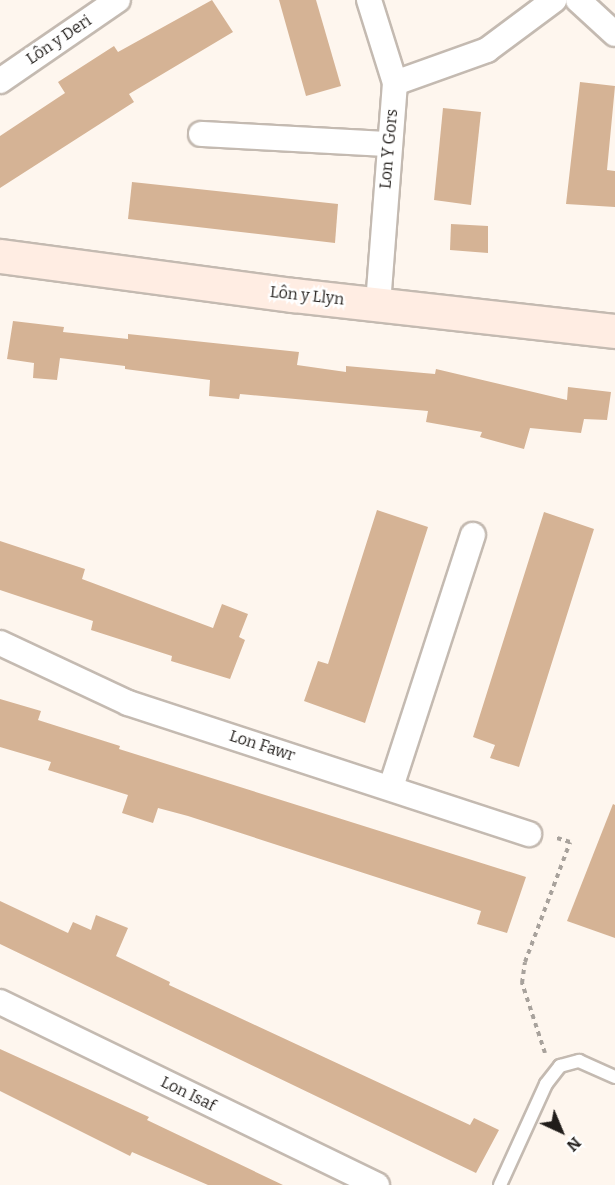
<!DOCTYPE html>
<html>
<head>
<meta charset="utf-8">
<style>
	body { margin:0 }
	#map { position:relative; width:615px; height:1185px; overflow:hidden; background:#fef6ee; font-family:Bitter,serif }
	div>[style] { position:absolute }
	.building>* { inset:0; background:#d5b395 }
	.path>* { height:4px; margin-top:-2px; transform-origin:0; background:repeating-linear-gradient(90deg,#a8a29c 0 4.5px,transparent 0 9px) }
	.roads { filter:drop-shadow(2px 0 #c4bab1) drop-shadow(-2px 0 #c4bab1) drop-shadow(0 2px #c4bab1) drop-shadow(0 -2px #c4bab1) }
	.lane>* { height:12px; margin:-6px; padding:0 6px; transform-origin:6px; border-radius:6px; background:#fff }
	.street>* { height:24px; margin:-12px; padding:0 12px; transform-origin:12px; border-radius:12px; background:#fff }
	.secondary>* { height:33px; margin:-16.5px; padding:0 16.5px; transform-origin:16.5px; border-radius:16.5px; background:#ffede3 }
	span { translate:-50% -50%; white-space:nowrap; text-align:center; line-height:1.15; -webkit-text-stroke:4.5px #fff; paint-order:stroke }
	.street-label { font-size:16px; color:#211d1a }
	.north { position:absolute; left:531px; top:1101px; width:60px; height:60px; -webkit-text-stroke:4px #fff; paint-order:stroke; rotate:136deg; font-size:16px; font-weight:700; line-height:24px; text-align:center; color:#211d1a }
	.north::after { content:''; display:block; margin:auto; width:21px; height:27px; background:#211d1a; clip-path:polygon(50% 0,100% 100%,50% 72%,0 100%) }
</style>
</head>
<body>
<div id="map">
	<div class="building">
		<div style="clip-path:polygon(212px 0,233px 32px,129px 94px,134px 102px,0 188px,0 136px,65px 93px,58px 82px,114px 46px,118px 52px)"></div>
		<div style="clip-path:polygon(279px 0,316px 0,341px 86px,306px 96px)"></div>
		<div style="clip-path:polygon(580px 82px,615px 86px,607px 170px,615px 171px,615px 207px,566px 204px)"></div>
		<div style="clip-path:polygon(443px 108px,481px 112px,471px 205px,434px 200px)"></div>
		<div style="clip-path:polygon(132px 182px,338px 204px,335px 243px,128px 219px)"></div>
		<div style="clip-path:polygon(451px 224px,488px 226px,488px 253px,450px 250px)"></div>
		<div style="clip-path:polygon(13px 321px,64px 327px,63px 332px,128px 339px,128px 334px,299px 352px,297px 365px,346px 372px,346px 366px,435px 374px,436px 369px,567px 400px,568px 387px,611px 392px,607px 420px,584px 419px,581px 433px,530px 428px,524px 449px,480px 437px,482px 432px,426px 422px,428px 411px,240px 394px,239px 399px,209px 396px,210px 380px,125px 369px,125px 366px,60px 358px,57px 380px,33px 378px,34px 363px,7px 359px)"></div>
		<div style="clip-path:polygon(377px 510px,428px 527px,365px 723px,304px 701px,318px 661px,328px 664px)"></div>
		<div style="clip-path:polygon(544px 512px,594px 529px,519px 767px,490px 758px,495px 745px,473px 737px)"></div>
		<div style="clip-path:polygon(0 541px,85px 569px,82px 579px,213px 628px,222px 604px,248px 614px,239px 637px,245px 640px,230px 679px,171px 661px,172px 656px,91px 630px,93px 621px,0 590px)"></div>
		<div style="clip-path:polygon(0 699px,41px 711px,38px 720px,120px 746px,119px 749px,526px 877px,507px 933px,477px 924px,481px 911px,188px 816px,158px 808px,153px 823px,122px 813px,128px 795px,48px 770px,51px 762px,0 747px)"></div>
		<div style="clip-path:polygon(613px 804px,615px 805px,615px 938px,567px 921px)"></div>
		<div style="clip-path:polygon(0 901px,68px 933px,73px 922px,91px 930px,96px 915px,128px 928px,116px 956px,170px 982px,169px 985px,470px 1125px,474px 1118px,499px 1130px,476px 1173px,0 944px)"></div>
		<div style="clip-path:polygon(0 1049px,149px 1117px,147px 1120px,283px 1185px,208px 1185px,132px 1152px,130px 1156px,0 1091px)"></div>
	</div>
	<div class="path">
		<div style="left:545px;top:1053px;width:74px;rotate:-108.2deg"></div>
		<div style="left:522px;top:983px;width:21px;rotate:-82deg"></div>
		<div style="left:525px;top:962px;width:128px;rotate:-69.4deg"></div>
		<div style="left:570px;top:842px;width:17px;rotate:-163deg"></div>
	</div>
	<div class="roads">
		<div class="lane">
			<div style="left:500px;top:1185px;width:111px;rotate:-65.5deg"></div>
			<div style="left:546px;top:1084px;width:23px;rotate:-52deg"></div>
			<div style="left:560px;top:1066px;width:20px;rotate:-15deg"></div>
			<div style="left:579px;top:1061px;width:39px;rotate:24deg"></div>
		</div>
		<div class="street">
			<div style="left:369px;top:0;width:87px;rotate:72.6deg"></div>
			<div style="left:395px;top:83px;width:220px;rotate:94.4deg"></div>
			<div style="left:578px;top:0;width:50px;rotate:42.6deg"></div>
			<div style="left:0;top:81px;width:143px;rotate:-34.5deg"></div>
			<div style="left:395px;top:83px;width:98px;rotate:-19.7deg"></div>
			<div style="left:487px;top:50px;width:84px;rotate:-36.7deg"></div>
			<div style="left:201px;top:134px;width:187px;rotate:3.1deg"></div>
			<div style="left:0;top:643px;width:141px;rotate:25.1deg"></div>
			<div style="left:128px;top:703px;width:422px;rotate:18.1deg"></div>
			<div style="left:391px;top:787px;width:265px;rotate:-72deg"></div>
			<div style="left:0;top:1002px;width:419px;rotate:25.9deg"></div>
		</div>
		<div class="secondary">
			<div style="left:0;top:256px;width:296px;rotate:7.6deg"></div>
			<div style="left:293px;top:295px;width:324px;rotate:6.4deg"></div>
		</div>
	</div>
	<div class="street-label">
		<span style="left:59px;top:40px;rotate:-34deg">Lôn y Deri</span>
		<span style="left:389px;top:149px;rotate:-85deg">Lon Y Gors</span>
		<span style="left:307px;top:296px;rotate:6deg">Lôn y Llyn</span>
		<span style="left:262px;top:746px;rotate:18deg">Lon Fawr</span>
		<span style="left:188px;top:1094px;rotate:26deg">Lon Isaf</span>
	</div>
	<div class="north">N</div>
</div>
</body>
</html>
